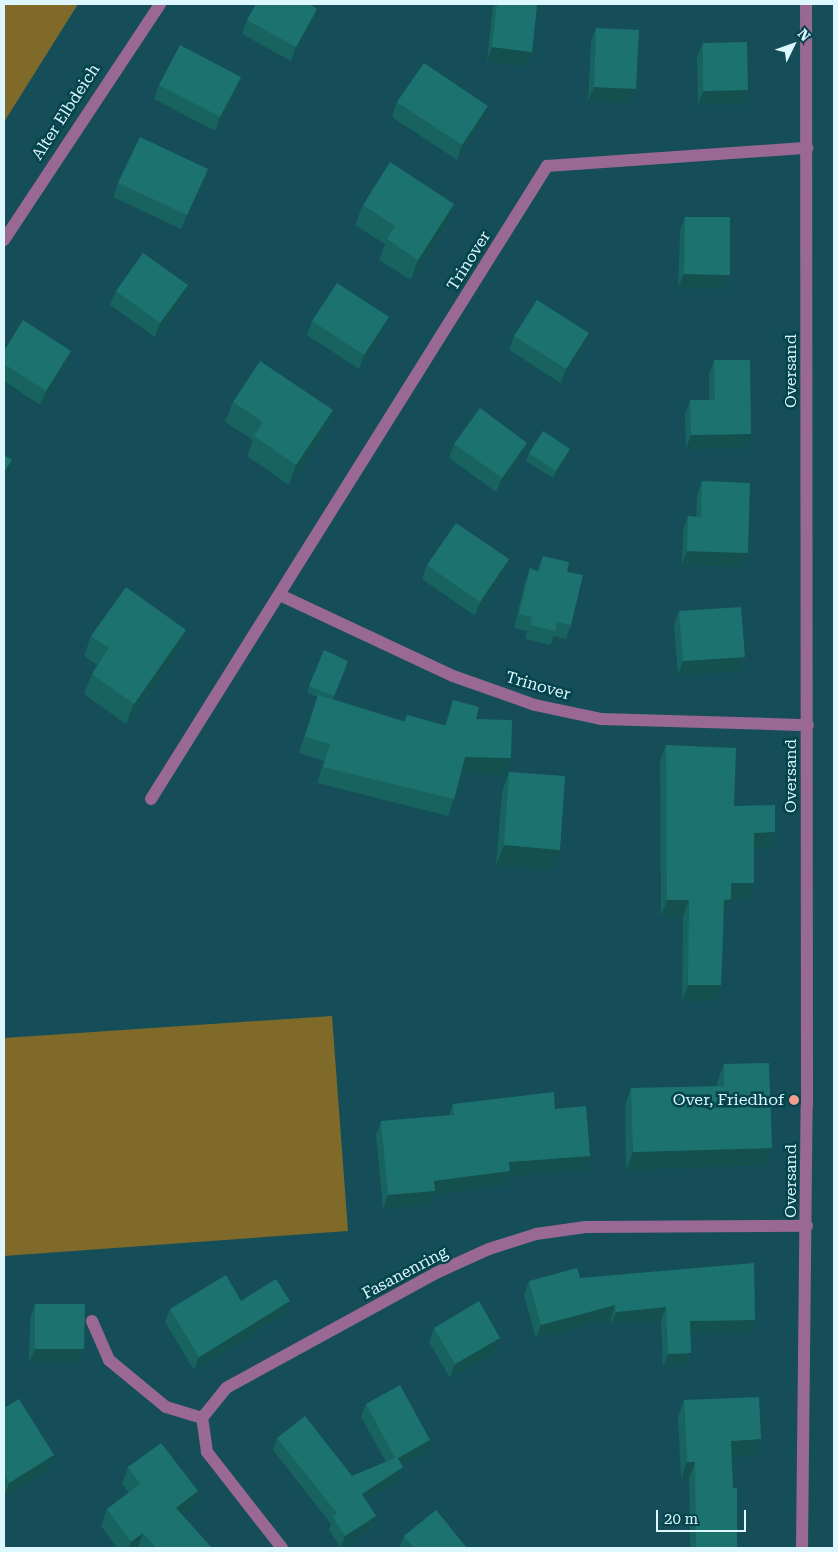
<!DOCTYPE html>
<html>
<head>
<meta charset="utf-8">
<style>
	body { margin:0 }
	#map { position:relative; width:838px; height:1552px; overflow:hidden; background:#154e58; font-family:"Roboto Serif",serif }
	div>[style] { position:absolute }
	.green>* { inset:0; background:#7f6a2a }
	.service>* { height:12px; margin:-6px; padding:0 6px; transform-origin:6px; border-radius:6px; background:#996993 }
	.minor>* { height:12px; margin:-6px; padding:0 6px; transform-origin:6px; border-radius:6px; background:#996993 }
	.wall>* { inset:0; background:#18625f }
	.shaded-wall>* { inset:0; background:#14504e }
	.building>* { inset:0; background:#1c726f }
	.dots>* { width:14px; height:14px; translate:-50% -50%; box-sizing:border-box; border:2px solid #05434d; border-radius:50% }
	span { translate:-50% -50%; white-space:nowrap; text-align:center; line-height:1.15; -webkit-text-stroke:5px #05434d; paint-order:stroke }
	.street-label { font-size:16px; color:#dcf7fd }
	.poi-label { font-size:16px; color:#dcf7fd }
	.right { translate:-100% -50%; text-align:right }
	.frame { position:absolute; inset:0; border:5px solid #dcf7fd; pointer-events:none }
	.north { position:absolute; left:768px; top:20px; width:50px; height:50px; -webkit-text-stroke:4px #05434d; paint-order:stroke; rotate:48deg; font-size:14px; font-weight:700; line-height:20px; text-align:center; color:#dcf7fd }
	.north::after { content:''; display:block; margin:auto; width:18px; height:22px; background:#dcf7fd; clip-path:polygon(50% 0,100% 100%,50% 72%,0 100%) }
	.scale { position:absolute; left:656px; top:1510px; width:90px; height:22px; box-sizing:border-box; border:2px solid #dcf7fd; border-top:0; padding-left:6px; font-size:15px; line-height:18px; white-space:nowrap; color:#dcf7fd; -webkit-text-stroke:4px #05434d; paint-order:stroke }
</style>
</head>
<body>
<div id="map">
	<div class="green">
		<div style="clip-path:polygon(4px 4px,78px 4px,4px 122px)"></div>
		<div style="clip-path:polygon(332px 1016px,348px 1231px,4px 1256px,4px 1038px)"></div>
	</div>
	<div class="service">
		<div style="left:92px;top:1321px;width:43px;rotate:66.4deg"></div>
		<div style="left:109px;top:1360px;width:74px;rotate:39.5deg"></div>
		<div style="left:166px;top:1407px;width:38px;rotate:17deg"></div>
	</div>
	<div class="minor">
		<div style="left:4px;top:240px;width:283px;rotate:-56.5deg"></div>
		<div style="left:280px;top:595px;width:191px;rotate:25.1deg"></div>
		<div style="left:453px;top:676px;width:87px;rotate:19.5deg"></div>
		<div style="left:535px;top:705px;width:67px;rotate:12deg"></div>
		<div style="left:601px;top:719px;width:207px;rotate:1.7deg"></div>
		<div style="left:151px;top:799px;width:747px;rotate:-57.97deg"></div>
		<div style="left:547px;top:166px;width:261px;rotate:-4deg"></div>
		<div style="left:282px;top:1548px;width:122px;rotate:-128deg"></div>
		<div style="left:207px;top:1452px;width:34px;rotate:-98deg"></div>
		<div style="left:202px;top:1418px;width:38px;rotate:-51deg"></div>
		<div style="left:226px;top:1388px;width:239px;rotate:-28.7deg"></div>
		<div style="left:436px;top:1273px;width:58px;rotate:-24.4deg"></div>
		<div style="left:489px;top:1249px;width:49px;rotate:-17.7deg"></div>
		<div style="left:536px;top:1234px;width:50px;rotate:-8deg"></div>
		<div style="left:586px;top:1227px;width:221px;rotate:-0.3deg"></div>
		<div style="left:802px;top:1548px;width:442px;rotate:-89.4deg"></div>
		<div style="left:807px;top:1106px;width:1102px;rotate:-90.05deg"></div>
	</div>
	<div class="wall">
		<div style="clip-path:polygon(493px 4px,537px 4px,532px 52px,527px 66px,487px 61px)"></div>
		<div style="clip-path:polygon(317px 9px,312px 23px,291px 61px,242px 34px,247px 20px)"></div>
		<div style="clip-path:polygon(596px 28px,631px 103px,588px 101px,591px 42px)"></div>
		<div style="clip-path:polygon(703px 43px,748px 90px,742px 104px,698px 105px,697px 57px)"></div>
		<div style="clip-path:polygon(241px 77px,236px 91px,215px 131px,154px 99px,159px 85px)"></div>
		<div style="clip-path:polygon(397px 102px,483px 120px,457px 160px,392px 117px)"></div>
		<div style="clip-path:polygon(208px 169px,203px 183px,181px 229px,113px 197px,118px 183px)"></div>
		<div style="clip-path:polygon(454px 204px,447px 224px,411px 280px,379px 260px,385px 244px,355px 225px,363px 205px)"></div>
		<div style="clip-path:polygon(685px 217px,730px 275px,725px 289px,678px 288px,680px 231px)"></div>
		<div style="clip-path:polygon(188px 285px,183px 299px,155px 337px,110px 305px,116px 291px)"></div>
		<div style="clip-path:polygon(312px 321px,384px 331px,359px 369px,307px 335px)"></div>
		<div style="clip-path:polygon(514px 336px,584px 347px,561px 383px,509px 350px)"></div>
		<div style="clip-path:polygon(4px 351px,66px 365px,40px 405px,4px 381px)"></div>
		<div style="clip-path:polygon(714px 360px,746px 448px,686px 449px,685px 414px,690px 400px,709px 400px,709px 374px)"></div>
		<div style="clip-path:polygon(233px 402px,333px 410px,326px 430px,289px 485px,247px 456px,253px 440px,225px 422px)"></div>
		<div style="clip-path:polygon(454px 444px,522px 457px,496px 492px,449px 458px)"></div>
		<div style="clip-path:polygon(529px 453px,567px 456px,553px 478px,526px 461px)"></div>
		<div style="clip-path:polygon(702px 481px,743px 567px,682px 565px,683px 530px,688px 516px,696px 517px,697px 495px)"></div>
		<div style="clip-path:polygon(543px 556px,567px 572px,571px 625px,566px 639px,554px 636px,550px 645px,525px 639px,527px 631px,514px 628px,525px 582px,530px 568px,537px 571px)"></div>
		<div style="clip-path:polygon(509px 559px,504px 573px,475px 616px,422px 579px,427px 565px)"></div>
		<div style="clip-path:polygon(679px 611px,745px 657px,740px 671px,678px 675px,674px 625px)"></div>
		<div style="clip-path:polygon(186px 630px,179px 650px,126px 724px,84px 694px,92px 674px,97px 665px,84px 656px,91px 636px)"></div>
		<div style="clip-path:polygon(346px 668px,333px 699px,404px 721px,407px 715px,445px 725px,453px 700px,476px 719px,505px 775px,461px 773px,454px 799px,448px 816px,317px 783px,324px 761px,299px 753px,317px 697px,307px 693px,309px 686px)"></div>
		<div style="clip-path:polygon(666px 745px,734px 806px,775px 832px,769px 848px,754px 849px,754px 883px,748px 899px,731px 899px,726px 915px,724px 915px,721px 985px,715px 1001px,682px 1001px,683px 916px,661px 916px,660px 761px)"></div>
		<div style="clip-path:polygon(509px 772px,560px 850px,552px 870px,496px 865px,502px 792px)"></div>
		<div style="clip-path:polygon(724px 1064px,772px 1148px,765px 1165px,626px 1170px,625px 1106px,631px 1088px,717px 1087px,717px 1082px)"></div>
		<div style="clip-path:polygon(453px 1104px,555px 1109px,590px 1156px,585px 1170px,508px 1176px,505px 1185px,434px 1194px,430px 1205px,383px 1209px,376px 1135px,381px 1121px,449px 1115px)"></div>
		<div style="clip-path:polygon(580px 1278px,755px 1320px,751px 1333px,691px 1334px,691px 1353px,686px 1366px,663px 1367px,661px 1320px,611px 1325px,611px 1318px,536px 1339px,524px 1295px,529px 1281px)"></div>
		<div style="clip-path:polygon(290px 1301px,285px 1314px,194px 1370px,165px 1322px,170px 1309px)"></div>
		<div style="clip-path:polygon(35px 1304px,79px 1363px,29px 1363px,30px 1318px)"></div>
		<div style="clip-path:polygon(434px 1328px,500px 1338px,495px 1352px,450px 1378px,429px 1342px)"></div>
		<div style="clip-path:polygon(684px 1400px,761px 1439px,755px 1456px,731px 1457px,733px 1488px,737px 1548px,690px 1548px,689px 1479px,681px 1479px,678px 1417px)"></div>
		<div style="clip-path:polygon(366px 1404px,426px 1453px,402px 1466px,403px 1467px,398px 1480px,366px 1501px,376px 1516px,371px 1528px,341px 1548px,329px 1530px,331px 1524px,273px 1450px,277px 1438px,352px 1476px,386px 1462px,361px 1417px)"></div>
		<div style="clip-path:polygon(4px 1408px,49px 1469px,4px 1497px)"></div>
		<div style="clip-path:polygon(128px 1467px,192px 1508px,182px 1515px,212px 1548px,117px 1548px,101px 1526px,107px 1509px,129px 1493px,122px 1484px)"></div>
		<div style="clip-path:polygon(404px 1536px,467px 1548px,399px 1548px)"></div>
	</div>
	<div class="shaded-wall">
		<div style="clip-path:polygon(313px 4px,317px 4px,306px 20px,312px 6px)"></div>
		<div style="clip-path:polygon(317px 9px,312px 23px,291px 61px,296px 47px)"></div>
		<div style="clip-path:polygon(492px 47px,532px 52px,527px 66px,487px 61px)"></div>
		<div style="clip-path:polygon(241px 77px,236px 91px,215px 131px,220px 117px)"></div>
		<div style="clip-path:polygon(594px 87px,636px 89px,631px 103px,588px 101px)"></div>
		<div style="clip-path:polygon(748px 90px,742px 104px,698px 105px,703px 91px)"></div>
		<div style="clip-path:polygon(488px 106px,483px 120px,457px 160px,462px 145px)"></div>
		<div style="clip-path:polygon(208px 169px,203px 183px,181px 229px,187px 215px)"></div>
		<div style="clip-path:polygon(454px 204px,447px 224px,411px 280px,418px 260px)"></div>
		<div style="clip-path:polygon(684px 274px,730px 275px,725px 289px,678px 288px)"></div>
		<div style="clip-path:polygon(188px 285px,183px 299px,155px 337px,160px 323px)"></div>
		<div style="clip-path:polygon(389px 317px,384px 331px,359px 369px,364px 355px)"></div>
		<div style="clip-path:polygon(589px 333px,584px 347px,561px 383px,566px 369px)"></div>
		<div style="clip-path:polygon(71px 351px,66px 365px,40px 405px,46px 391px)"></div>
		<div style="clip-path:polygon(333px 410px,326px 430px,289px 485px,296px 465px)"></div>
		<div style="clip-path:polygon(751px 434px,746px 448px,686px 449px,691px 435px)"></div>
		<div style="clip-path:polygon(527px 443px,522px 457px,496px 492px,502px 478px)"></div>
		<div style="clip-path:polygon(570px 449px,567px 456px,553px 478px,556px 471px)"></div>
		<div style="clip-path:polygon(12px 460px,7px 474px,4px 478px,4px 472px)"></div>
		<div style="clip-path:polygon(687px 551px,748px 553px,743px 567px,682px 565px)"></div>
		<div style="clip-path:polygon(509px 559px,504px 573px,475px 616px,480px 602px)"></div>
		<div style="clip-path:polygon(186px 630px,179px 650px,126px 724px,134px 704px)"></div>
		<div style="clip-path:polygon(745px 657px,740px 671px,678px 675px,683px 661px)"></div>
		<div style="clip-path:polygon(465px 757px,511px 758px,505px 775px,459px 773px)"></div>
		<div style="clip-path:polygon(775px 832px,769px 848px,748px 849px,754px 833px)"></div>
		<div style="clip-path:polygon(504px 845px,560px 850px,552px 870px,496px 865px)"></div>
		<div style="clip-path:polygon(731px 883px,754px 883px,748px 899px,725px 899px)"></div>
		<div style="clip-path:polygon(731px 899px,726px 915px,718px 915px,724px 900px)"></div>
		<div style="clip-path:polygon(667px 900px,689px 900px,683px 916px,661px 916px)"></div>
		<div style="clip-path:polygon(688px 985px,721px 985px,715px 1001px,682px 1001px)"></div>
		<div style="clip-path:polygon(772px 1148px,765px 1165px,626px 1170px,633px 1152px)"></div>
		<div style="clip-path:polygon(590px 1156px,585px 1170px,508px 1176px,505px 1185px,434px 1194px,430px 1205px,383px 1209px,388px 1195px,434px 1181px,509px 1162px)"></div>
		<div style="clip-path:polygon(290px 1301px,285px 1314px,194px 1370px,199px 1357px)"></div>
		<div style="clip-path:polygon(615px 1305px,611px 1318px,536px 1339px,541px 1325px)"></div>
		<div style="clip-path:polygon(666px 1307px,661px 1320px,611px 1325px,616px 1312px)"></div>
		<div style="clip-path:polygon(755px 1320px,751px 1333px,685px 1334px,690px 1321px)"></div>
		<div style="clip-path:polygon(500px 1338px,495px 1352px,450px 1378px,455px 1364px)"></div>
		<div style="clip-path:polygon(35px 1349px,84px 1349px,79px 1363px,29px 1363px)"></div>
		<div style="clip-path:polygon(691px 1353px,686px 1366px,663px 1367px,668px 1354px)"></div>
		<div style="clip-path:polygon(761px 1439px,755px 1456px,724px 1458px,731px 1441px)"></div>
		<div style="clip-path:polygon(430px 1440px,426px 1453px,394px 1470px,398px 1458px)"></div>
		<div style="clip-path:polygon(54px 1455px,49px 1469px,4px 1497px,9px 1483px)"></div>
		<div style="clip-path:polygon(687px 1462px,695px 1462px,689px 1479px,681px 1479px)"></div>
		<div style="clip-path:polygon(403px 1467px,398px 1480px,357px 1507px,362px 1494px)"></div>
		<div style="clip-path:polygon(198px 1491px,192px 1508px,169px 1525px,176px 1508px)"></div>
		<div style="clip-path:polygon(376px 1516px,371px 1528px,341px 1548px,345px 1536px)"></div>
		<div style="clip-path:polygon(143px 1533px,138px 1548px,129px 1548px,131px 1542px)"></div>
	</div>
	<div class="building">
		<div style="clip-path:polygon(256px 4px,313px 4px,312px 6px,317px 9px,296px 47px,247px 20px)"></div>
		<div style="clip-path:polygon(497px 4px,537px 4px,532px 52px,492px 47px)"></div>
		<div style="clip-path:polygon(596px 28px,639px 30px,636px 89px,594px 87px)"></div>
		<div style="clip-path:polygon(747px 42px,748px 90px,703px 91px,703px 43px)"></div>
		<div style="clip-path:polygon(180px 45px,241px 77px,220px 117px,159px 85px)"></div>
		<div style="clip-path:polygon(424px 63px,488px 106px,462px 145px,397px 102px)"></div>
		<div style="clip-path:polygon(140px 137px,208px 169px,187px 215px,118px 183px)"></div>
		<div style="clip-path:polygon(390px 162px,454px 204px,418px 260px,387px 239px,395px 226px,363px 205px)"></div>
		<div style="clip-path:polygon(685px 217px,730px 217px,730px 275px,684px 274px)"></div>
		<div style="clip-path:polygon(143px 253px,188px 285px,160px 323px,116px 291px)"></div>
		<div style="clip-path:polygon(337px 283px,389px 317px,364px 355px,312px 321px)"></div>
		<div style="clip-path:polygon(537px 300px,589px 333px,566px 369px,514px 336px)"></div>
		<div style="clip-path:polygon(23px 320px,71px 351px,46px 391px,4px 364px,4px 351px)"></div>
		<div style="clip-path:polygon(714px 360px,750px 360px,751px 434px,691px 435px,690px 400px,715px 400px)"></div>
		<div style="clip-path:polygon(260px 361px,333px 410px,296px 465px,254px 436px,263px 422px,233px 402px)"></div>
		<div style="clip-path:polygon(480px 408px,527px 443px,502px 478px,454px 444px)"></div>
		<div style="clip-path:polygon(543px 431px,570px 449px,556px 471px,529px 453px)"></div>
		<div style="clip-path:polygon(4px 455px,12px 460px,4px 472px)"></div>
		<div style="clip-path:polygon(702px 481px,750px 483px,748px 553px,687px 551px,688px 516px,701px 517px)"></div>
		<div style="clip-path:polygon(456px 523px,509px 559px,480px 602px,427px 565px)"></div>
		<div style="clip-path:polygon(543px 556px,569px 562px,567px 572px,583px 575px,571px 625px,557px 622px,555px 631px,530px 625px,532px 617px,519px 614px,530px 568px,539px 572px)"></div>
		<div style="clip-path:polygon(126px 587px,186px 630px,134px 704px,92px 674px,109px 648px,91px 636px)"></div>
		<div style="clip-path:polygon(741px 607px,745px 657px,683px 661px,679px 611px)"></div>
		<div style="clip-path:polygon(324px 650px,348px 661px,334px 696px,309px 686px)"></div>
		<div style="clip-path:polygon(318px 695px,405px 722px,407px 715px,446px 726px,453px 700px,479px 707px,476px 719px,512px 720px,511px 758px,465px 757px,454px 799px,323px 767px,330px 744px,305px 737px)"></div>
		<div style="clip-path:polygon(666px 745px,736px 748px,734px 806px,775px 805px,775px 832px,754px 833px,754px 883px,731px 883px,731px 899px,724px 900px,721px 985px,688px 985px,689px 900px,667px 900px)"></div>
		<div style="clip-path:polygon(509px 772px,565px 776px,560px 850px,504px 845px)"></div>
		<div style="clip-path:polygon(769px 1063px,772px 1148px,633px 1152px,631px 1088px,724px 1086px,724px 1064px)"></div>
		<div style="clip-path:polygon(554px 1092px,555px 1109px,586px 1106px,590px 1156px,509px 1162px,510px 1171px,434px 1181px,435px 1191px,388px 1195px,381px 1121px,454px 1115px,453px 1104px)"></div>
		<div style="clip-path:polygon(754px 1263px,755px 1320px,690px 1321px,691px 1353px,668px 1354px,666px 1307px,616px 1312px,615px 1305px,541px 1325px,529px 1281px,577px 1268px,580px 1278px)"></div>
		<div style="clip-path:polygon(226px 1275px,241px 1301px,276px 1279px,290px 1301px,199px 1357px,170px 1309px)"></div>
		<div style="clip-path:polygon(479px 1301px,500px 1338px,455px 1364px,434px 1328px)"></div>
		<div style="clip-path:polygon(35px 1304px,85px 1304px,84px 1349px,35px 1349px)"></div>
		<div style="clip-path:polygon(400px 1385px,430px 1440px,398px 1458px,403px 1467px,362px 1494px,376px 1516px,345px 1536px,333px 1517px,337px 1513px,277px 1438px,305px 1416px,352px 1476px,395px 1458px,366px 1404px)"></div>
		<div style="clip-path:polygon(759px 1397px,761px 1439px,731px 1441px,733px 1488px,737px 1488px,737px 1548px,696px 1548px,695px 1462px,687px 1462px,684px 1400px)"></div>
		<div style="clip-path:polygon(19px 1399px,54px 1455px,9px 1483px,4px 1473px,4px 1408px)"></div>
		<div style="clip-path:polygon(161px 1443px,198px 1491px,176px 1508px,212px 1548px,157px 1548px,143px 1533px,131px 1542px,107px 1509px,140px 1484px,128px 1467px)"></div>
		<div style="clip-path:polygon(436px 1510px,467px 1548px,414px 1548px,404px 1536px)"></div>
	</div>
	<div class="dots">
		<div style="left:794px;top:1100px;background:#f49d8d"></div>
	</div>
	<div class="street-label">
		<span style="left:66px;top:112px;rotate:-57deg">Alter Elbdeich</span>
		<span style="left:469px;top:261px;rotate:-58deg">Trinover</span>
		<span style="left:791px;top:371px;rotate:-90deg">Oversand</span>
		<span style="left:538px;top:686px;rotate:16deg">Trinover</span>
		<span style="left:791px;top:776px;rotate:-90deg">Oversand</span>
		<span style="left:791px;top:1181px;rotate:-90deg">Oversand</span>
		<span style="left:405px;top:1273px;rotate:-28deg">Fasanenring</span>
	</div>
	<div class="poi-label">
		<span class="right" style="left:784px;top:1100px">Over, Friedhof</span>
	</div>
	<div class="frame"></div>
	<div class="north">N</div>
	<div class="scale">20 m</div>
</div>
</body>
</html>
